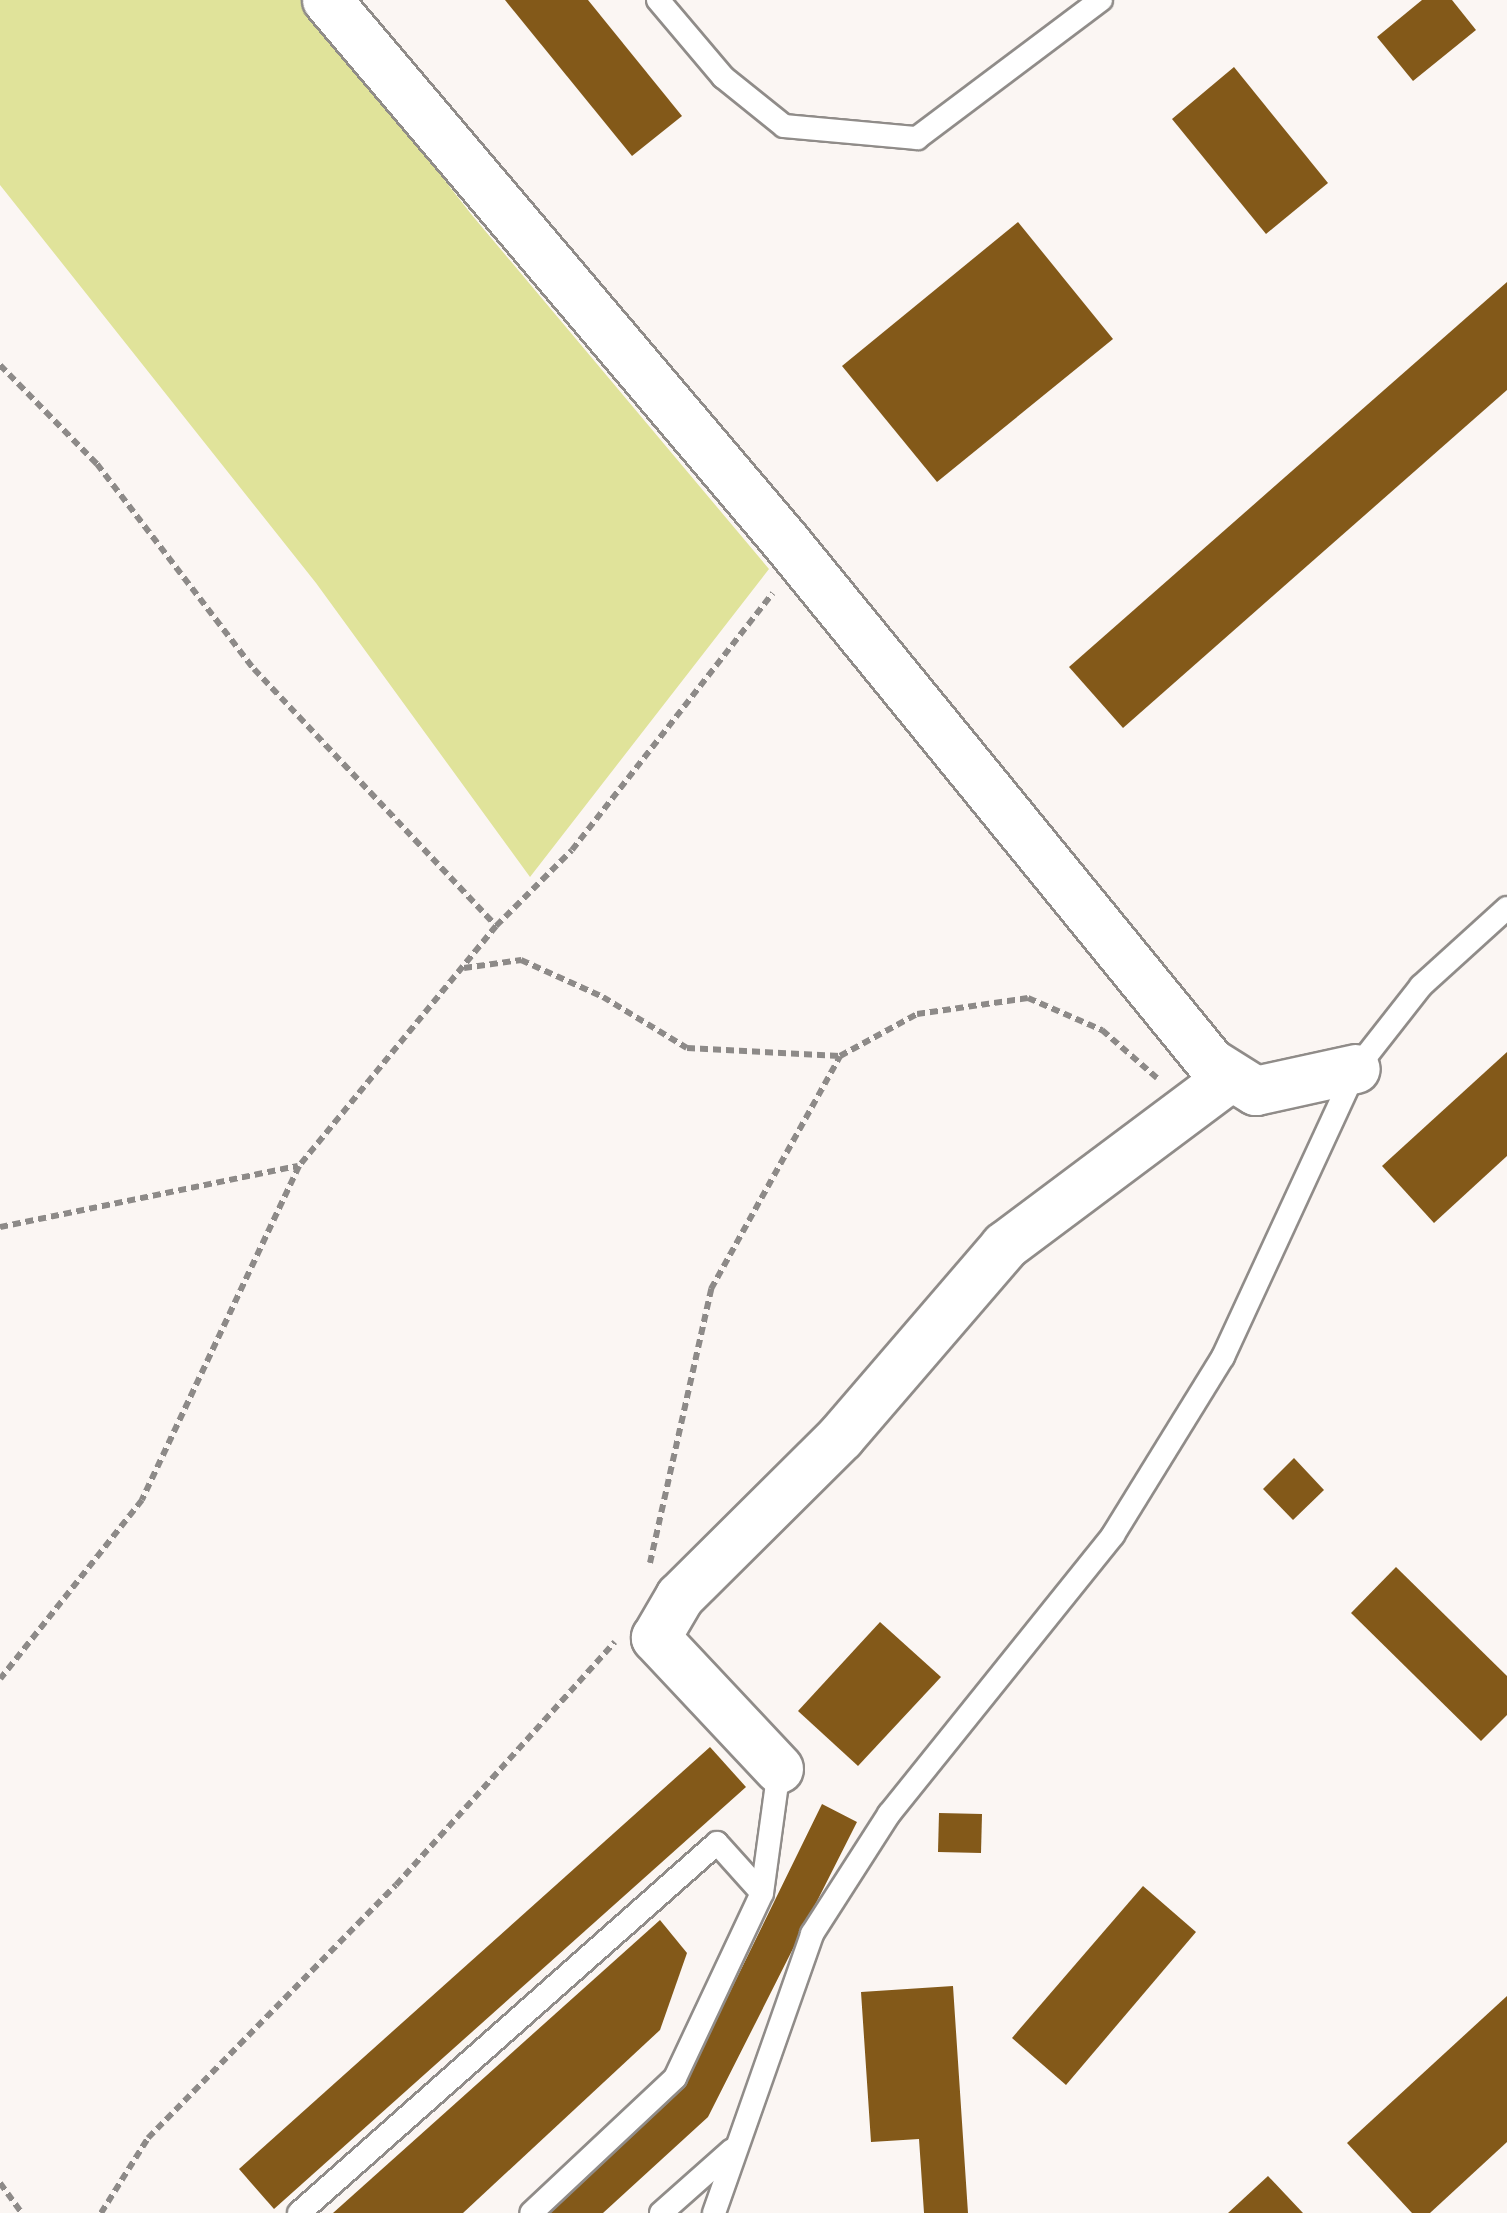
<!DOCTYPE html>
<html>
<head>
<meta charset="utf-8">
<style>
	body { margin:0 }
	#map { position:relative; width:1507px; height:2213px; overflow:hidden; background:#fbf6f3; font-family:"Roboto Serif",serif }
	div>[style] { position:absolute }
	.green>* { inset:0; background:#e0e39a }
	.building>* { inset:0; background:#835919 }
	.path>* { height:6px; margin-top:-3px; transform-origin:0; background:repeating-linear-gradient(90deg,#8d8a88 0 8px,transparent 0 13px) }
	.roads { filter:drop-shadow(2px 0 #908c89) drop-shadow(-2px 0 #908c89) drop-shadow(0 2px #908c89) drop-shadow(0 -2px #908c89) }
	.service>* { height:22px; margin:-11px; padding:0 11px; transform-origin:11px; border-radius:11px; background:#fff }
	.minor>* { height:48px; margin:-24px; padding:0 24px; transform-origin:24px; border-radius:24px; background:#fff }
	span { translate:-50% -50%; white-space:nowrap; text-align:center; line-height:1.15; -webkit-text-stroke:10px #fff; paint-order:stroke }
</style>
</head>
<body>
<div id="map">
	<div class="green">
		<div style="clip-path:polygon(0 0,304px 0,471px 214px,769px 569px,530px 877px,316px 583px,0 185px)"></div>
	</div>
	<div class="building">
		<div style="clip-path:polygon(505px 0,588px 0,682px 116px,632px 156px)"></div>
		<div style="clip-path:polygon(1422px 0,1452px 0,1476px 30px,1413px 81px,1377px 37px)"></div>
		<div style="clip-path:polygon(1234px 67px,1328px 183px,1266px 234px,1172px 119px)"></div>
		<div style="clip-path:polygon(1018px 222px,1113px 339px,937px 482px,842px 366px)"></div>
		<div style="clip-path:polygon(1507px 282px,1507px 390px,1123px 728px,1069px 667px)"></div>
		<div style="clip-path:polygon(1507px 1052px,1507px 1156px,1434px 1223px,1382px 1166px)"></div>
		<div style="clip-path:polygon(1294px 1458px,1324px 1490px,1293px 1520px,1263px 1489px)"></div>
		<div style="clip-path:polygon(1396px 1567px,1507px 1676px,1507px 1715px,1481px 1741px,1351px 1613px)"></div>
		<div style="clip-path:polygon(880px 1622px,941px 1677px,858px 1766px,798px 1711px)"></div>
		<div style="clip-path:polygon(710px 1747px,746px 1787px,274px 2209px,239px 2169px)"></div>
		<div style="clip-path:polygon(822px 1804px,857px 1822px,708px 2117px,603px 2213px,547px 2213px,683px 2088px)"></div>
		<div style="clip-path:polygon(939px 1813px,982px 1814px,981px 1853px,938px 1852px)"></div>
		<div style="clip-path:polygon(1143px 1886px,1196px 1932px,1066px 2085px,1012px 2038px)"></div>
		<div style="clip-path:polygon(660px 1920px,687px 1953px,660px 2030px,463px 2213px,333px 2213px)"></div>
		<div style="clip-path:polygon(953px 1986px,968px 2213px,924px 2213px,919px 2139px,871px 2142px,861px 1992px)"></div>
		<div style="clip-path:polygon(1507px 1996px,1507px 2142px,1430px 2213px,1412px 2213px,1347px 2143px)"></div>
		<div style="clip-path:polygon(1268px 2176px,1303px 2213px,1228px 2213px)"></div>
	</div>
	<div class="path">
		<div style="left:0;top:365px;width:139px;rotate:45.6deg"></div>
		<div style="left:97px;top:464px;width:258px;rotate:52.6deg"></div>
		<div style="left:254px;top:669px;width:353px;rotate:46.7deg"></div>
		<div style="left:496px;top:926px;width:310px;rotate:129.4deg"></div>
		<div style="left:299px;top:1166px;width:369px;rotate:115.2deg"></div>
		<div style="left:142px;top:1500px;width:228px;rotate:128.4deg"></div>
		<div style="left:496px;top:926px;width:107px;rotate:-45deg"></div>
		<div style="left:572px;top:850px;width:326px;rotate:-52deg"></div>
		<div style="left:464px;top:968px;width:58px;rotate:-8deg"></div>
		<div style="left:521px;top:960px;width:90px;rotate:24.3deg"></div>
		<div style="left:603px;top:997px;width:98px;rotate:31.3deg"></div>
		<div style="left:687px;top:1048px;width:153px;rotate:3deg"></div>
		<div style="left:0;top:1227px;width:304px;rotate:-11.6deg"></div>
		<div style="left:650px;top:1563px;width:281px;rotate:-77.4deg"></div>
		<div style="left:711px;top:1289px;width:266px;rotate:-61deg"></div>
		<div style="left:840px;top:1056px;width:88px;rotate:-28.6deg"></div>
		<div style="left:917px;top:1014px;width:112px;rotate:-8.2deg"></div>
		<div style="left:1028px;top:998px;width:81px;rotate:23.4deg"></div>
		<div style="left:1102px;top:1030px;width:73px;rotate:41.1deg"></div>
		<div style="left:0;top:2183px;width:37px;rotate:54deg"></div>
		<div style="left:101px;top:2213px;width:89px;rotate:-57.9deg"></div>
		<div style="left:148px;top:2138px;width:354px;rotate:-45.6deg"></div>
		<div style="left:396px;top:1885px;width:327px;rotate:-48deg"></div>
	</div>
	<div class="roads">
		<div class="service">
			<div style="left:658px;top:0;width:101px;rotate:49.8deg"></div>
			<div style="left:723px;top:77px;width:78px;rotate:38.8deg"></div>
			<div style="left:784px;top:126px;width:134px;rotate:5.2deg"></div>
			<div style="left:917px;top:138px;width:230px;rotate:-36.9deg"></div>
			<div style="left:762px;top:1893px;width:125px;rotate:-82.2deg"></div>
			<div style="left:299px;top:2213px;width:558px;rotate:-41.51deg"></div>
			<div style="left:717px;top:1843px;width:67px;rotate:48deg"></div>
			<div style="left:762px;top:1893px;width:204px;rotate:115.2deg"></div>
			<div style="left:675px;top:2078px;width:197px;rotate:136.8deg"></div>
			<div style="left:661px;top:2213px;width:95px;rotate:-41.6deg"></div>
			<div style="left:714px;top:2213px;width:296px;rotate:-70.6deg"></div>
			<div style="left:812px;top:1934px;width:143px;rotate:-57.3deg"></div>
			<div style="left:889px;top:1814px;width:358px;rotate:-51.2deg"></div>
			<div style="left:1113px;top:1535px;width:209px;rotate:-58.3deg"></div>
			<div style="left:1223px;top:1357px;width:317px;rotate:-65.2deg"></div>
			<div style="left:1356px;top:1069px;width:105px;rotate:-51.9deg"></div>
			<div style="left:1421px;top:986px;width:116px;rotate:-42.2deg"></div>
		</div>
		<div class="minor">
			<div style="left:327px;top:0;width:712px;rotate:49.73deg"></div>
			<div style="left:787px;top:543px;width:671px;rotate:50.81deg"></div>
			<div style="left:1211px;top:1063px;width:53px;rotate:31.9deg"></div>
			<div style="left:1256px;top:1091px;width:102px;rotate:-12.4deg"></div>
			<div style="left:779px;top:1769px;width:180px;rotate:-133.2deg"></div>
			<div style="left:656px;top:1638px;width:48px;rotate:-59.7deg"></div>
			<div style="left:680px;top:1597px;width:227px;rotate:-44.8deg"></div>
			<div style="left:841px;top:1437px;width:252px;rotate:-49.3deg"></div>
			<div style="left:1005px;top:1246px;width:279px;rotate:-36.8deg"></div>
		</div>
	</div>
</div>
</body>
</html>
